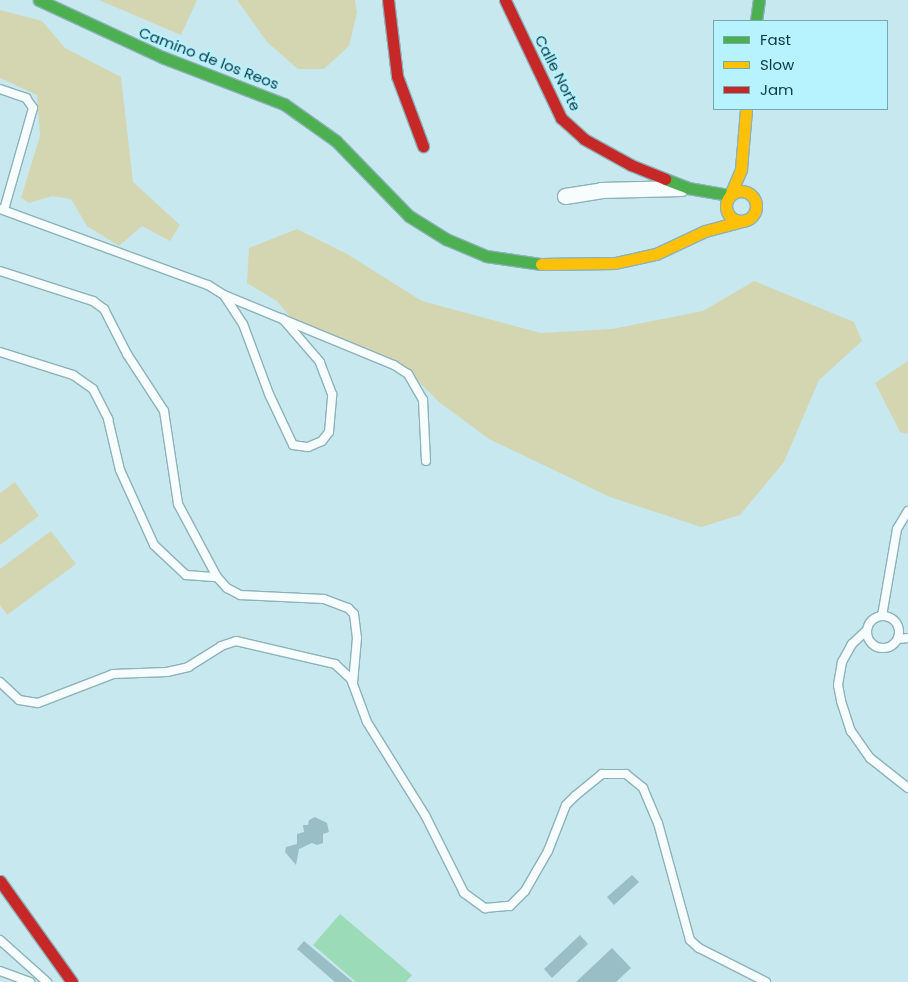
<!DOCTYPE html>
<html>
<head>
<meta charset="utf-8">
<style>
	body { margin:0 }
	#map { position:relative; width:908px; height:982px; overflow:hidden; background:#c7e8ef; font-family:Poppins,sans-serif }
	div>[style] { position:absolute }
	.green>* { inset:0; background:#d4d6b1 }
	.water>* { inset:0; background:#9cdbb7 }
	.building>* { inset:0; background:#9abec5 }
	.roads { filter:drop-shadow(1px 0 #8cb2b9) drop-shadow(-1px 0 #8cb2b9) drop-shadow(0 1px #8cb2b9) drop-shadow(0 -1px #8cb2b9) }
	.lane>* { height:8px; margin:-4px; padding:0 4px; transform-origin:4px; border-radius:4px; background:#f7fcfd }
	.lane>.ring { margin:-4px; padding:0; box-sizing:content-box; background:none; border:8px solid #f7fcfd; border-radius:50% }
	.street>* { height:15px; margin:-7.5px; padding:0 7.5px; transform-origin:7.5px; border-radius:7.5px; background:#f7fcfd }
	.fast>* { height:11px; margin:-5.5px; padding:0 5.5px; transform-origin:5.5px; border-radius:5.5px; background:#4caf50 }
	.slow>* { height:11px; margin:-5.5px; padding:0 5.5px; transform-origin:5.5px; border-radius:5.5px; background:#ffc107 }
	.slow>.ring { margin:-5.5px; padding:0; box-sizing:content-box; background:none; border:11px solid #ffc107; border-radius:50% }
	.jam>* { height:11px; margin:-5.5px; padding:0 5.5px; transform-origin:5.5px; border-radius:5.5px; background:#c62828 }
	span { translate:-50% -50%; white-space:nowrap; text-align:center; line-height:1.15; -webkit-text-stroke:4.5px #b7f2ff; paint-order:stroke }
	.street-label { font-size:15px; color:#0a3b44 }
	.legend { position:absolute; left:713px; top:20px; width:175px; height:90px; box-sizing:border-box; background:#b7f2ff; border:1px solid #72a9b4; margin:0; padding:6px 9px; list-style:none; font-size:15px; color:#0a3b44 }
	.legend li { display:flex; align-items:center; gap:10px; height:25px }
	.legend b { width:25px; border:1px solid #72a9b4 }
</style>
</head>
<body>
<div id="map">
	<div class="green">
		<div style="clip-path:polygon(99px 0,197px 0,181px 35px)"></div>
		<div style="clip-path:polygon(237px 0,355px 0,357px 13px,349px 46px,324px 69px,298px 69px,267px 42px)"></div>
		<div style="clip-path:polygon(0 10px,42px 21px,65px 48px,121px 77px,133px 182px,180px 225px,170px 241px,142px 226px,119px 246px,87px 226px,71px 199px,52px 196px,29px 203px,21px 198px,40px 136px,37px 95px,0 78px)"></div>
		<div style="clip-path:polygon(297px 229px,347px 254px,422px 301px,541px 333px,612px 329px,703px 311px,754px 281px,854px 322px,862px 341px,819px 380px,784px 462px,740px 515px,701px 527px,610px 497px,489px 439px,439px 402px,416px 379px,328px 343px,291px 318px,277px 301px,247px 283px,249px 248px)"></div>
		<div style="clip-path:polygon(908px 361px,908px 434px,900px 432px,875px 383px)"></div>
		<div style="clip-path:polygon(15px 482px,39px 516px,0 545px,0 493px)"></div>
		<div style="clip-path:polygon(51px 531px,76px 564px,7px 615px,0 605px,0 569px)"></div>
	</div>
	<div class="water">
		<div style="clip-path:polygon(340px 914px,412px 975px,406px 982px,356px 982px,313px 945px)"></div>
	</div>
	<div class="building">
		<div style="clip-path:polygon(315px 817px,327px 823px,329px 832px,323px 834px,323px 843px,317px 845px,312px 843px,299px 849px,296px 865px,285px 852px,286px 847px,297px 844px,297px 834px,304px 832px,303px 825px,308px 825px,309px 820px)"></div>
		<div style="clip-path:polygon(632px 875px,639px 882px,614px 905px,607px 897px)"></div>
		<div style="clip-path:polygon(580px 935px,588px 944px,552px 978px,544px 969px)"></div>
		<div style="clip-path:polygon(304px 941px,353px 982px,335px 982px,297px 949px)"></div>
		<div style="clip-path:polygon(612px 948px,631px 968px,616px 982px,576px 982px)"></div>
	</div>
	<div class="roads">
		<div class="lane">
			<div style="left:0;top:89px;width:28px;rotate:19deg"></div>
			<div style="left:26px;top:98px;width:12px;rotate:55deg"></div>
			<div style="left:33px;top:108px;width:106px;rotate:105.9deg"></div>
			<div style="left:0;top:209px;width:221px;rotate:20.1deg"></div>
			<div style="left:208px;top:285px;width:19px;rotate:32deg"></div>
			<div style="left:224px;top:295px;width:35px;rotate:57deg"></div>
			<div style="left:243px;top:324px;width:75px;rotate:69.6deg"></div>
			<div style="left:269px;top:394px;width:56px;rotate:64.8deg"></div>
			<div style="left:293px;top:445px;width:15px;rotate:8deg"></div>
			<div style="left:308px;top:447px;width:15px;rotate:-23deg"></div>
			<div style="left:322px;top:441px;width:11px;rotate:-52deg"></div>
			<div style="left:329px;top:432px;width:38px;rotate:-85deg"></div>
			<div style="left:332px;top:394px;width:34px;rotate:-111deg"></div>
			<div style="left:320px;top:362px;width:57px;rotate:-130.7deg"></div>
			<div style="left:0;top:271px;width:98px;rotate:17.9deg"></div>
			<div style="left:93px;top:301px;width:14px;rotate:36deg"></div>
			<div style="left:104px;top:309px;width:51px;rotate:62.9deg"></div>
			<div style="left:127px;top:354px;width:68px;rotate:57deg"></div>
			<div style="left:164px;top:411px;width:94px;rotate:81.4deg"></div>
			<div style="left:178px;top:504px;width:83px;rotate:61.9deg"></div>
			<div style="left:217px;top:577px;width:15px;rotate:48deg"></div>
			<div style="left:227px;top:588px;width:15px;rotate:28deg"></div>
			<div style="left:240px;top:595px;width:84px;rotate:2.7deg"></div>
			<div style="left:324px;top:599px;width:26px;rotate:21deg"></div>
			<div style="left:348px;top:608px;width:8px;rotate:45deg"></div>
			<div style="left:354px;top:614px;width:24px;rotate:83deg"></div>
			<div style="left:357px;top:638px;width:45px;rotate:95.1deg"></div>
			<div style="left:224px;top:295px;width:184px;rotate:22.4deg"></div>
			<div style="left:394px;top:365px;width:17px;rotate:33deg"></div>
			<div style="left:408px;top:374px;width:30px;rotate:60deg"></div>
			<div style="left:423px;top:400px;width:61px;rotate:87.2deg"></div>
			<div style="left:0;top:352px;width:77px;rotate:17.5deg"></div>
			<div style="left:73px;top:375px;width:24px;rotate:35deg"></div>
			<div style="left:93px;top:389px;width:34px;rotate:63deg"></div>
			<div style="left:108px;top:419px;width:52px;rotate:76.8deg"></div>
			<div style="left:120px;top:470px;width:82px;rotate:65.6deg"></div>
			<div style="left:154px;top:545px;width:44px;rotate:43.2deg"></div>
			<div style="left:186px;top:575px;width:31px;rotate:4deg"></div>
			<div class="ring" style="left:867px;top:616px;width:24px;height:24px"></div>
			<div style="left:882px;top:616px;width:88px;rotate:-80.2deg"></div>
			<div style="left:897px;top:529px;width:21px;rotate:-59deg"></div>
			<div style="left:867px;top:630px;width:21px;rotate:137deg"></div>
			<div style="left:852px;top:644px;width:21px;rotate:119deg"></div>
			<div style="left:842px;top:662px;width:23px;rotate:100deg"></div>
			<div style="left:838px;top:685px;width:16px;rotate:79deg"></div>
			<div style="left:841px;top:701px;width:32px;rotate:72deg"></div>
			<div style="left:851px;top:731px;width:33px;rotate:55deg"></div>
			<div style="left:870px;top:758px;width:48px;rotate:38.3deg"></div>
			<div style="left:898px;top:639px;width:10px;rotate:-6deg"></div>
			<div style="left:0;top:682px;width:26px;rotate:43deg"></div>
			<div style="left:19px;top:700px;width:19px;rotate:9deg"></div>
			<div style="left:38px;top:703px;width:80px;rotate:-21.1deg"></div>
			<div style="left:113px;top:674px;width:54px;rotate:-2.1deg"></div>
			<div style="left:167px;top:672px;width:22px;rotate:-13deg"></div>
			<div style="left:188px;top:667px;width:39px;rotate:-32deg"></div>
			<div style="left:221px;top:646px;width:16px;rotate:-18deg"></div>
			<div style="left:236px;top:641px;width:102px;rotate:13.1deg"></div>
			<div style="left:335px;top:664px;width:22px;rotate:43deg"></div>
			<div style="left:351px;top:679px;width:46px;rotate:69.6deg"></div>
			<div style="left:367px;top:722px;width:110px;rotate:58.1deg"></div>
			<div style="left:425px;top:815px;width:87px;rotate:63.4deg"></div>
			<div style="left:464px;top:893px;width:26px;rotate:36deg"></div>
			<div style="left:485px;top:908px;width:25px;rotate:-5deg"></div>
			<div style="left:510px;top:906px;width:21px;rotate:-45deg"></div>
			<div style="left:525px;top:891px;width:46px;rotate:-60.1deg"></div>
			<div style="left:548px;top:851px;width:49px;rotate:-68.6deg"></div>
			<div style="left:566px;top:805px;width:13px;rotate:-45deg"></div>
			<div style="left:575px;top:796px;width:35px;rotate:-39deg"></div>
			<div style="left:602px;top:774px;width:24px"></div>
			<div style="left:626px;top:774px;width:22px;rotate:39deg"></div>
			<div style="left:643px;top:788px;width:38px;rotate:67deg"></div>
			<div style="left:658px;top:823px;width:121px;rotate:74.7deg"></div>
			<div style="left:690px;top:940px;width:12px;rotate:42deg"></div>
			<div style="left:699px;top:948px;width:75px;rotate:26.9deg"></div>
			<div style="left:0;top:940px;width:63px;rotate:41.8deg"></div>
			<div style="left:0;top:971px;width:32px;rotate:20deg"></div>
		</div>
		<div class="street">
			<div style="left:565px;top:196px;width:36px;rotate:-9deg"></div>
			<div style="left:601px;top:190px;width:80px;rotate:-1.4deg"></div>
		</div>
		<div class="fast">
			<div style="left:39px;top:0;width:136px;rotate:24.9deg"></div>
			<div style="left:162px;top:57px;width:131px;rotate:21.1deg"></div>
			<div style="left:284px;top:104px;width:64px;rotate:35.4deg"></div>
			<div style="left:336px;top:141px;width:105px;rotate:45.8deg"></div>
			<div style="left:409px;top:216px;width:44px;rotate:31.9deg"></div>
			<div style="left:446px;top:239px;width:43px;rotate:23deg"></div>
			<div style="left:486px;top:256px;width:56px;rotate:8.3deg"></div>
			<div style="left:756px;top:21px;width:21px;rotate:-82deg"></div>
			<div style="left:665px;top:179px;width:25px;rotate:21deg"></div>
			<div style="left:688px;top:188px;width:42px;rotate:9.7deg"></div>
		</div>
		<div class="slow">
			<div class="ring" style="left:726px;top:191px;width:19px;height:19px"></div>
			<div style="left:731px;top:193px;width:26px;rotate:-67deg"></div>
			<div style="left:741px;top:169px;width:60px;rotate:-85.2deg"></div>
			<div style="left:541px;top:264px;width:74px;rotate:-0.8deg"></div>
			<div style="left:615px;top:263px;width:42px;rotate:-12.4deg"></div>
			<div style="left:656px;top:254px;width:54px;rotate:-25.1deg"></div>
			<div style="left:705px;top:231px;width:38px;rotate:-15deg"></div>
		</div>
		<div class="jam">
			<div style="left:388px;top:0;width:77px;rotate:83.2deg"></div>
			<div style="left:397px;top:76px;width:75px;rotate:69.6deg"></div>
			<div style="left:505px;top:0;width:131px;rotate:64.6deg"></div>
			<div style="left:561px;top:118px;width:31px;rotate:42deg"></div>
			<div style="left:584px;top:139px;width:54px;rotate:29deg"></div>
			<div style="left:631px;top:165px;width:37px;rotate:22deg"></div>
			<div style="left:0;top:881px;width:124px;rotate:54.5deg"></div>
		</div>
	</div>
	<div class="street-label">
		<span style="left:209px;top:58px;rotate:21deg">Camino de los Reos</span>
		<span style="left:558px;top:73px;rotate:63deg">Calle Norte</span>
	</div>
	<ul class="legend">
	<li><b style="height:6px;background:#4caf50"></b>Fast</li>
	<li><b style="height:6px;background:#ffc107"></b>Slow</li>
	<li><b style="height:6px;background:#c62828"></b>Jam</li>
	</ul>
</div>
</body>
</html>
